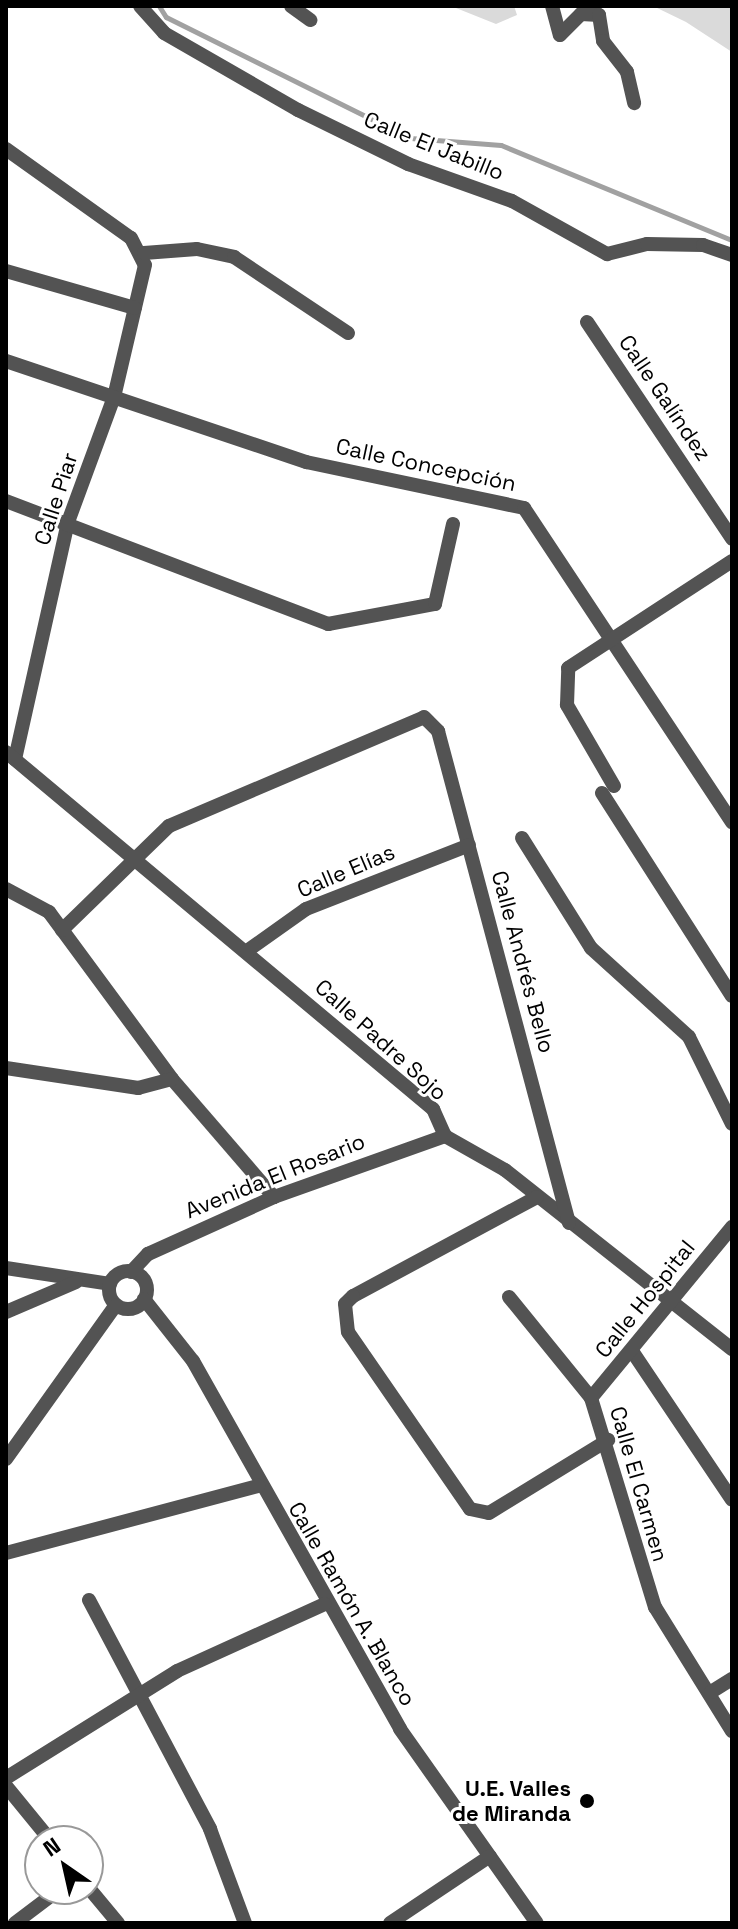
<!DOCTYPE html>
<html>
<head>
<meta charset="utf-8">
<style>
	body { margin:0 }
	#map { position:relative; width:738px; height:1929px; overflow:hidden; background:#fff; font-family:"Space Grotesk",sans-serif }
	div>[style] { position:absolute }
	.green>* { inset:0; background:#dadada }
	.stream>* { height:5px; margin:-2.5px; padding:0 2.5px; transform-origin:2.5px; border-radius:2.5px; background:#a1a1a1 }
	.street>* { height:14px; margin:-7px; padding:0 7px; transform-origin:7px; border-radius:7px; background:#535353 }
	.street>.ring { margin:-7px; padding:0; box-sizing:content-box; background:none; border:14px solid #535353; border-radius:50% }
	.dots>* { width:22px; height:22px; translate:-50% -50%; box-sizing:border-box; border:4px solid #fff; border-radius:50% }
	span { translate:-50% -50%; white-space:nowrap; text-align:center; line-height:1.15; -webkit-text-stroke:6px #fff; paint-order:stroke }
	.street-label { font-size:22px; color:#000 }
	.poi-label { font-size:22px; color:#000; font-weight:700 }
	.right { translate:-100% -50%; text-align:right }
	.frame { position:absolute; inset:0; border:8px solid #000; pointer-events:none }
	.north { position:absolute; left:24px; top:1825px; width:80px; height:80px; box-sizing:border-box; background:#fff; border:2px solid #999; border-radius:50%; rotate:326deg; font-size:22px; font-weight:700; line-height:32px; text-align:center; color:#000 }
	.north::after { content:''; display:block; margin:auto; width:28px; height:36px; background:#000; clip-path:polygon(50% 0,100% 100%,50% 72%,0 100%) }
</style>
</head>
<body>
<div id="map">
	<div class="green">
		<div style="clip-path:polygon(451px 6px,514px 6px,517px 15px,496px 24px)"></div>
		<div style="clip-path:polygon(653px 6px,732px 6px,732px 52px,686px 22px)"></div>
	</div>
	<div class="stream">
		<div style="left:159px;top:6px;width:13px;rotate:58deg"></div>
		<div style="left:166px;top:17px;width:272px;rotate:26.4deg"></div>
		<div style="left:410px;top:138px;width:91px;rotate:4.4deg"></div>
		<div style="left:501px;top:145px;width:250px;rotate:22.4deg"></div>
	</div>
	<div class="street">
		<div style="left:140px;top:6px;width:36px;rotate:48deg"></div>
		<div style="left:164px;top:33px;width:155px;rotate:29.9deg"></div>
		<div style="left:298px;top:110px;width:123px;rotate:26.1deg"></div>
		<div style="left:408px;top:164px;width:110px;rotate:19.6deg"></div>
		<div style="left:512px;top:201px;width:109px;rotate:29.2deg"></div>
		<div style="left:607px;top:254px;width:41px;rotate:-14deg"></div>
		<div style="left:647px;top:244px;width:56px;rotate:1deg"></div>
		<div style="left:703px;top:245px;width:31px;rotate:19deg"></div>
		<div style="left:291px;top:6px;width:24px;rotate:36deg"></div>
		<div style="left:552px;top:6px;width:30px;rotate:75deg"></div>
		<div style="left:560px;top:35px;width:30px;rotate:-45deg"></div>
		<div style="left:581px;top:14px;width:18px;rotate:3deg"></div>
		<div style="left:599px;top:15px;width:26px;rotate:81deg"></div>
		<div style="left:603px;top:41px;width:39px;rotate:52deg"></div>
		<div style="left:627px;top:72px;width:32px;rotate:77deg"></div>
		<div style="left:6px;top:149px;width:153px;rotate:35.5deg"></div>
		<div style="left:131px;top:238px;width:30px;rotate:63deg"></div>
		<div style="left:145px;top:265px;width:136px;rotate:103.2deg"></div>
		<div style="left:114px;top:397px;width:133px;rotate:110.2deg"></div>
		<div style="left:68px;top:522px;width:243px;rotate:102.6deg"></div>
		<div style="left:144px;top:253px;width:53px;rotate:-4.3deg"></div>
		<div style="left:197px;top:249px;width:38px;rotate:12deg"></div>
		<div style="left:234px;top:257px;width:137px;rotate:33.7deg"></div>
		<div style="left:6px;top:271px;width:134px;rotate:16deg"></div>
		<div style="left:587px;top:322px;width:261px;rotate:56.2deg"></div>
		<div style="left:6px;top:361px;width:317px;rotate:18.6deg"></div>
		<div style="left:306px;top:462px;width:223px;rotate:11.9deg"></div>
		<div style="left:524px;top:508px;width:377px;rotate:56.5deg"></div>
		<div style="left:6px;top:501px;width:345px;rotate:20.9deg"></div>
		<div style="left:328px;top:624px;width:109px;rotate:-10.6deg"></div>
		<div style="left:435px;top:604px;width:82px;rotate:-77.3deg"></div>
		<div style="left:6px;top:752px;width:557px;rotate:39.9deg"></div>
		<div style="left:433px;top:1109px;width:30px;rotate:66deg"></div>
		<div style="left:445px;top:1136px;width:69px;rotate:29.5deg"></div>
		<div style="left:505px;top:1170px;width:289px;rotate:38.3deg"></div>
		<div style="left:614px;top:786px;width:94px;rotate:-120.1deg"></div>
		<div style="left:567px;top:705px;width:37px;rotate:-88deg"></div>
		<div style="left:568px;top:668px;width:196px;rotate:-33.1deg"></div>
		<div style="left:602px;top:793px;width:241px;rotate:57.4deg"></div>
		<div style="left:522px;top:838px;width:130px;rotate:57.9deg"></div>
		<div style="left:591px;top:948px;width:132px;rotate:42.2deg"></div>
		<div style="left:689px;top:1037px;width:97px;rotate:63.7deg"></div>
		<div style="left:6px;top:889px;width:49px;rotate:28.1deg"></div>
		<div style="left:49px;top:912px;width:207px;rotate:53.6deg"></div>
		<div style="left:172px;top:1079px;width:156px;rotate:49.2deg"></div>
		<div style="left:62px;top:930px;width:149px;rotate:-44.2deg"></div>
		<div style="left:169px;top:826px;width:277px;rotate:-23.1deg"></div>
		<div style="left:424px;top:717px;width:20px;rotate:45deg"></div>
		<div style="left:438px;top:731px;width:509px;rotate:75.09deg"></div>
		<div style="left:247px;top:951px;width:72px;rotate:-35.4deg"></div>
		<div style="left:306px;top:909px;width:175px;rotate:-21.4deg"></div>
		<div style="left:6px;top:1068px;width:134px;rotate:8.6deg"></div>
		<div style="left:138px;top:1088px;width:35px;rotate:-15deg"></div>
		<div style="left:537px;top:1197px;width:209px;rotate:151.7deg"></div>
		<div style="left:353px;top:1296px;width:11px;rotate:135deg"></div>
		<div style="left:345px;top:1304px;width:28px;rotate:84deg"></div>
		<div style="left:348px;top:1332px;width:215px;rotate:55.4deg"></div>
		<div style="left:470px;top:1509px;width:19px;rotate:12deg"></div>
		<div style="left:489px;top:1513px;width:140px;rotate:-31.5deg"></div>
		<div style="left:6px;top:1268px;width:105px;rotate:8.7deg"></div>
		<div class="ring" style="left:109px;top:1271px;width:24px;height:24px"></div>
		<div style="left:131px;top:1272px;width:25px;rotate:-47deg"></div>
		<div style="left:148px;top:1254px;width:138px;rotate:-24.3deg"></div>
		<div style="left:274px;top:1197px;width:182px;rotate:-19.6deg"></div>
		<div style="left:509px;top:1297px;width:130px;rotate:50.9deg"></div>
		<div style="left:591px;top:1398px;width:219px;rotate:73deg"></div>
		<div style="left:655px;top:1607px;width:146px;rotate:58.2deg"></div>
		<div style="left:144px;top:1299px;width:79px;rotate:51.7deg"></div>
		<div style="left:193px;top:1361px;width:422px;rotate:60.6deg"></div>
		<div style="left:400px;top:1729px;width:237px;rotate:54.8deg"></div>
		<div style="left:6px;top:1312px;width:76px;rotate:-23.2deg"></div>
		<div style="left:632px;top:1351px;width:179px;rotate:56.1deg"></div>
		<div style="left:591px;top:1398px;width:222px;rotate:-50.5deg"></div>
		<div style="left:6px;top:1459px;width:189px;rotate:-54.5deg"></div>
		<div style="left:6px;top:1553px;width:261px;rotate:-14.9deg"></div>
		<div style="left:89px;top:1600px;width:259px;rotate:62.1deg"></div>
		<div style="left:210px;top:1829px;width:100px;rotate:69.6deg"></div>
		<div style="left:711px;top:1692px;width:25px;rotate:-32deg"></div>
		<div style="left:6px;top:1778px;width:202px;rotate:-32deg"></div>
		<div style="left:177px;top:1671px;width:162px;rotate:-24.4deg"></div>
		<div style="left:6px;top:1786px;width:71px;rotate:50.7deg"></div>
		<div style="left:88px;top:1887px;width:47px;rotate:50.2deg"></div>
		<div style="left:15px;top:1923px;width:56px;rotate:-37.1deg"></div>
		<div style="left:390px;top:1923px;width:120px;rotate:-33.8deg"></div>
	</div>
	<div class="dots">
		<div style="left:587px;top:1801px;background:#000"></div>
	</div>
	<div class="street-label">
		<span style="left:434px;top:146px;rotate:22deg">Calle El Jabillo</span>
		<span style="left:665px;top:398px;rotate:56deg">Calle Galíndez</span>
		<span style="left:426px;top:465px;rotate:12deg">Calle Concepción</span>
		<span style="left:56px;top:499px;rotate:-72deg">Calle Piar</span>
		<span style="left:346px;top:871px;rotate:-23deg">Calle Elías</span>
		<span style="left:523px;top:962px;rotate:75deg">Calle Andrés Bello</span>
		<span style="left:381px;top:1040px;rotate:42deg">Calle Padre Sojo</span>
		<span style="left:275px;top:1176px;rotate:-22deg">Avenida El Rosario</span>
		<span style="left:645px;top:1299px;rotate:-51deg">Calle Hospital</span>
		<span style="left:639px;top:1484px;rotate:74deg">Calle El Carmen</span>
		<span style="left:352px;top:1604px;rotate:60deg">Calle Ramón A. Blanco</span>
	</div>
	<div class="poi-label">
		<span class="right" style="left:571px;top:1801px">U.E. Valles<br>de Miranda</span>
	</div>
	<div class="frame"></div>
	<div class="north">N</div>
</div>
</body>
</html>
